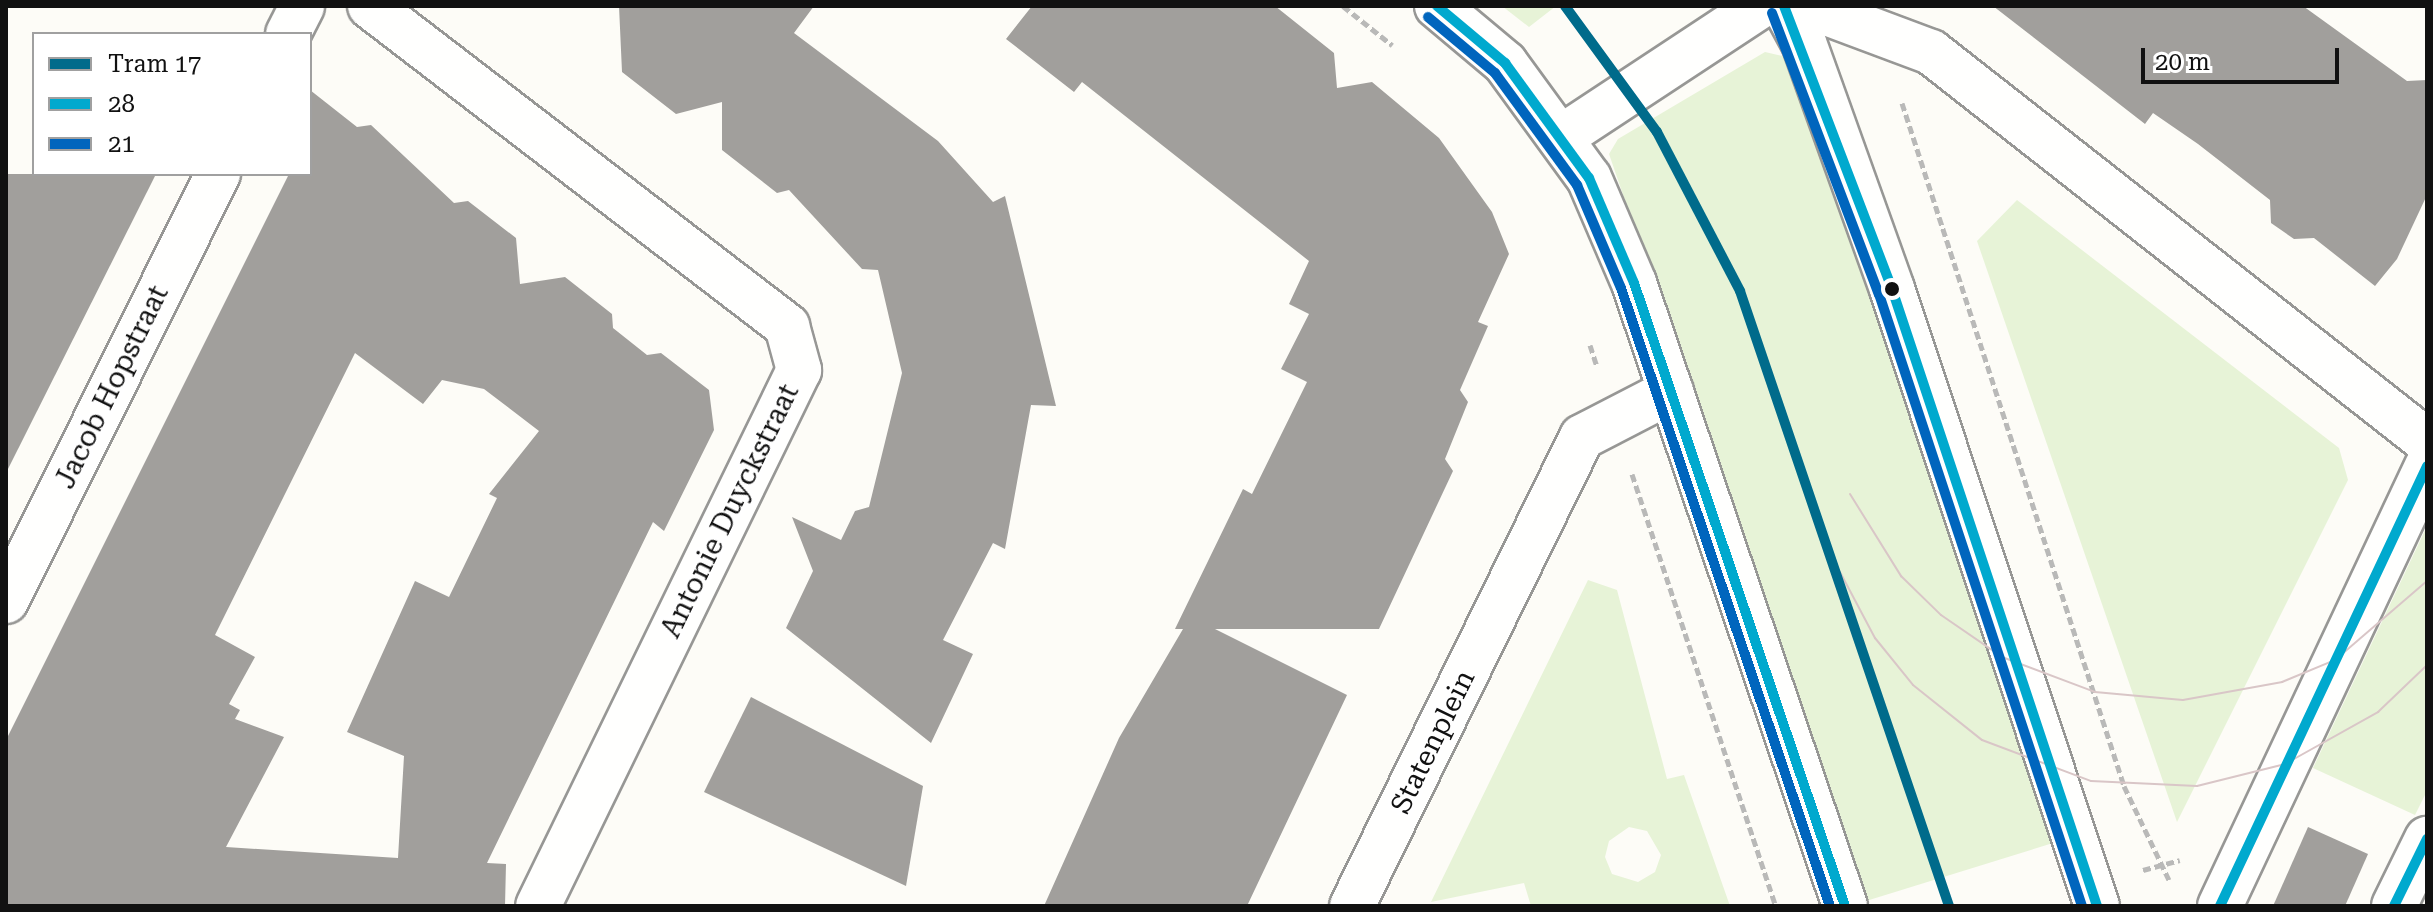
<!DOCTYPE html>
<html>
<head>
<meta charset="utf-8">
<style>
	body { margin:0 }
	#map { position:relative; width:2433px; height:912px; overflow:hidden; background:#fdfcf7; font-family:"Roboto Serif",serif }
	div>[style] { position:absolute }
	.green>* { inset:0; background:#e7f3d7 }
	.building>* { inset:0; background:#a19f9c }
	.path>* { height:5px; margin-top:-2.5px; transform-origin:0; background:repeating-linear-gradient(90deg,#b9b9b8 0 8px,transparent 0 12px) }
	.roads { filter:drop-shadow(2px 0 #979795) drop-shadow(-2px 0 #979795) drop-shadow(0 2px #979795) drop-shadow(0 -2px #979795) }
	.minor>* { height:44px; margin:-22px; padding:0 22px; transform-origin:22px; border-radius:22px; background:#fffffe }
	.tertiary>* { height:44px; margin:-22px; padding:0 22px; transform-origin:22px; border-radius:22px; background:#fffffe }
	.tram>* { height:2px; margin:-1px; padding:0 1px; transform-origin:1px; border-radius:1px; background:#d9c6c7 }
	.bus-1>* { height:10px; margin:-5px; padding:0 5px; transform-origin:5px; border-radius:5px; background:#00a9ce }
	.bus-2>* { height:10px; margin:-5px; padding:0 5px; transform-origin:5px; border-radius:5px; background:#0065bd }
	.tram-1>* { height:10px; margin:-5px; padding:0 5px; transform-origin:5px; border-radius:5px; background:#006b8b }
	.dots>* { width:22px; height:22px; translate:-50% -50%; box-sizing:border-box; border:4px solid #fff; border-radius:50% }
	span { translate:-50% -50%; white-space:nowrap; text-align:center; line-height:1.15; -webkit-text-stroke:8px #fff; paint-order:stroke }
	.street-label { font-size:28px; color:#111 }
	.frame { position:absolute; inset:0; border:8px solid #111; pointer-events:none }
	.legend { position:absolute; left:32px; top:32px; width:280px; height:144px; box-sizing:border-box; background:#fff; border:2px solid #a0a0a0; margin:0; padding:10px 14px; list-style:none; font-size:24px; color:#111 }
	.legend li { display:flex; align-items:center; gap:16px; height:40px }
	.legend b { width:40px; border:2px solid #a0a0a0 }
	.scale { position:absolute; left:2141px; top:48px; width:198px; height:36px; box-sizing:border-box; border:4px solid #111; border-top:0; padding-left:10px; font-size:24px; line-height:28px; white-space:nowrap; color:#111; -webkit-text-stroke:6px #fff; paint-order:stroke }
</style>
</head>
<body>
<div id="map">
	<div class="green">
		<div style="clip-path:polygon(1502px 6px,1556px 6px,1529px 27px)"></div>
		<div style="clip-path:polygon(1765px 52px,1791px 58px,2005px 675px,2053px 843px,1866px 901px,1609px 154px,1618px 139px)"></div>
		<div style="clip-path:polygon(2017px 200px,2339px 448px,2348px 480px,2177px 822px,1977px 241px)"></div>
		<div style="clip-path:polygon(2427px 526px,2427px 791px,2415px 815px,2313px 768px)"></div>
		<div style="clip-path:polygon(evenodd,1588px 580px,1617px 590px,1667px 779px,1684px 775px,1730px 906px,1531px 906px,1524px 883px,1431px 902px,1588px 580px,1629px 827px,1647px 831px,1661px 855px,1655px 872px,1638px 882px,1612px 874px,1605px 857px,1609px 841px,1629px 827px)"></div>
	</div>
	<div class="building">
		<div style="clip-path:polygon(619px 6px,814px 6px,794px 33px,938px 141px,993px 202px,1005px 196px,1056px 406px,1031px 405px,1005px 549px,993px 543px,943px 640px,973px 654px,931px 743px,786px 628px,813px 571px,792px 517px,841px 540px,855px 511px,869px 507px,902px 373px,878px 270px,862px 269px,789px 190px,777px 193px,722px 150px,722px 102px,676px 114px,622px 72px)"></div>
		<div style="clip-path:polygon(1032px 6px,1275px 6px,1334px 53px,1337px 88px,1372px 82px,1439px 138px,1492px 212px,1509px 254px,1478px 322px,1488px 326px,1460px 390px,1468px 402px,1445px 459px,1453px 471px,1379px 629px,1215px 629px,1347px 695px,1247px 906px,1044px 906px,1119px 738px,1183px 629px,1175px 629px,1243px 489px,1252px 494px,1307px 382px,1281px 369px,1309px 314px,1289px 304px,1309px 261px,1082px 82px,1074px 92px,1006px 39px)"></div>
		<div style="clip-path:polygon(1993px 6px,2303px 6px,2407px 81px,2427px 80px,2427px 195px,2397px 259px,2375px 286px,2314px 238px,2294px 239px,2271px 223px,2270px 200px,2198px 144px,2153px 113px,2145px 124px)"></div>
		<div style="clip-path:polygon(evenodd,310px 90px,357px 127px,371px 125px,454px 203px,468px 201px,516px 238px,520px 284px,565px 277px,612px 314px,613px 328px,647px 355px,661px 353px,709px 390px,714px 430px,664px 531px,653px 522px,487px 863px,506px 864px,505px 906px,6px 906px,6px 740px,289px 174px,310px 174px,310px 90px,355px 353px,423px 404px,442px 380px,484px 389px,539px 431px,489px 494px,497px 498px,449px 597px,415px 581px,347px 732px,404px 756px,398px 858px,226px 847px,284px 737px,235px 719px,240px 710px,229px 704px,255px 657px,215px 635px,355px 353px)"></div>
		<div style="clip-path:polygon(6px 174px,156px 174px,6px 473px)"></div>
		<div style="clip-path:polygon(751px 697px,923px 786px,906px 886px,704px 792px)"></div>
		<div style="clip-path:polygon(2308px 827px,2368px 854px,2345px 906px,2273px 906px)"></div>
	</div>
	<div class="path">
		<div style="left:1343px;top:6px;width:63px;rotate:38.5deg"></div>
		<div style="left:1902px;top:103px;width:718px;rotate:71.99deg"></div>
		<div style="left:2124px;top:786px;width:104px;rotate:64.4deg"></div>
		<div style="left:1590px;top:345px;width:22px;rotate:72deg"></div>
		<div style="left:1632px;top:474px;width:455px;rotate:71.6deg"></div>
		<div style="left:2143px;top:870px;width:38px;rotate:-15deg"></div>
	</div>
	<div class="roads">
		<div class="minor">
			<div style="left:370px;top:6px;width:526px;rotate:37.5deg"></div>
			<div style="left:787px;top:326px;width:46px;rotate:74.7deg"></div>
			<div style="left:799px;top:370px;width:596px;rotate:115.96deg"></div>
			<div style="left:1808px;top:6px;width:131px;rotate:20.5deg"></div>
			<div style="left:1931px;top:52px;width:630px;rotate:38.11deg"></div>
			<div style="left:288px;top:34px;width:31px;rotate:-63deg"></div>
			<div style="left:1563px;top:136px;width:236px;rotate:-33.4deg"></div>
			<div style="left:6px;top:601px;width:477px;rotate:-63.6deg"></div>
			<div style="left:1352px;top:906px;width:522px;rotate:-63.88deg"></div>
			<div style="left:1582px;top:437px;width:100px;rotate:-27.3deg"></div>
			<div style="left:2220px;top:906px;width:486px;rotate:-64.8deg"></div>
			<div style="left:2394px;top:906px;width:75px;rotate:-63.8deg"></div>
		</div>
		<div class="tertiary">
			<div style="left:1437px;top:6px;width:89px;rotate:40deg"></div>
			<div style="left:1505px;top:63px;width:142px;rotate:53.9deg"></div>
			<div style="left:1589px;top:178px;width:114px;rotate:66.8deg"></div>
			<div style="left:1634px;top:283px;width:658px;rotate:71.29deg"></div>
			<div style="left:1784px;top:6px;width:42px;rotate:61.6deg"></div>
			<div style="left:1804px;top:43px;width:261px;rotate:70.3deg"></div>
			<div style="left:1892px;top:289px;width:650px;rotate:71.62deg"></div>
		</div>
	</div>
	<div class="tram">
		<div style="left:1850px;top:494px;width:97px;rotate:58.1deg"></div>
		<div style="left:1901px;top:576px;width:56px;rotate:44.3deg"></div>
		<div style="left:1941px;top:615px;width:74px;rotate:34.5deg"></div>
		<div style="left:2002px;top:657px;width:99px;rotate:20.6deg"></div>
		<div style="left:2095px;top:692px;width:88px;rotate:5.2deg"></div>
		<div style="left:2183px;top:700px;width:101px;rotate:-10.3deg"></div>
		<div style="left:2282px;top:682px;width:57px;rotate:-22.5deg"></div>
		<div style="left:2335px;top:660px;width:121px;rotate:-40.7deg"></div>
		<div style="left:1840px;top:572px;width:75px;rotate:62.1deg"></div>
		<div style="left:1875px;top:638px;width:60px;rotate:51deg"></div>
		<div style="left:1913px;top:685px;width:88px;rotate:38.6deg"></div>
		<div style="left:1982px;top:740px;width:116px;rotate:20.6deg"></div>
		<div style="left:2091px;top:781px;width:106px;rotate:2.7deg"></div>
		<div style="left:2197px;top:786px;width:91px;rotate:-14deg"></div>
		<div style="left:2285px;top:764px;width:107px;rotate:-29.2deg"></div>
		<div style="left:2378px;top:712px;width:68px;rotate:-43.8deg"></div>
	</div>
	<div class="bus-1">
		<div style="left:1437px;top:6px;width:89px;rotate:40deg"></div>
		<div style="left:1505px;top:63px;width:142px;rotate:53.9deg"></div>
		<div style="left:1589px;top:178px;width:114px;rotate:66.8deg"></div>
		<div style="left:1634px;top:283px;width:658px;rotate:71.29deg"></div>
		<div style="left:1784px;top:6px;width:303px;rotate:69.1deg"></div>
		<div style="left:1892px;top:289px;width:650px;rotate:71.62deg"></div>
		<div style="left:2220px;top:906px;width:486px;rotate:-64.8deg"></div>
		<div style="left:2394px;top:906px;width:75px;rotate:-63.8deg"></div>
	</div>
	<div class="bus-2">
		<div style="left:1772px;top:13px;width:301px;rotate:69.2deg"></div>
		<div style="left:1879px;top:294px;width:645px;rotate:71.65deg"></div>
		<div style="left:1428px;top:17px;width:87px;rotate:39.9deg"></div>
		<div style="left:1495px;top:73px;width:139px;rotate:53.8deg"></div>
		<div style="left:1577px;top:185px;width:112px;rotate:66.9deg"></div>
		<div style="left:1621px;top:288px;width:652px;rotate:71.32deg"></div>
	</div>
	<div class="tram-1">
		<div style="left:1565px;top:6px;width:156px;rotate:53.9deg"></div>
		<div style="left:1657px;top:132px;width:179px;rotate:62.4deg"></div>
		<div style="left:1740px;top:291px;width:650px;rotate:71.23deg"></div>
	</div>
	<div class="dots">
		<div style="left:1892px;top:289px;background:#111"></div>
	</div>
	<div class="street-label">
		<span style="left:112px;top:387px;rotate:-64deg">Jacob Hopstraat</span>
		<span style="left:730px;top:511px;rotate:-64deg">Antonie Duyckstraat</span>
		<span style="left:1433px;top:742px;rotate:-64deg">Statenplein</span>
	</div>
	<div class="frame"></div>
	<ul class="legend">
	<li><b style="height:10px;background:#006b8b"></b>Tram 17</li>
	<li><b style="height:10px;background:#00a9ce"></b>28</li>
	<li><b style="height:10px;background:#0065bd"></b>21</li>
	</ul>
	<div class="scale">20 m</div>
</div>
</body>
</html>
